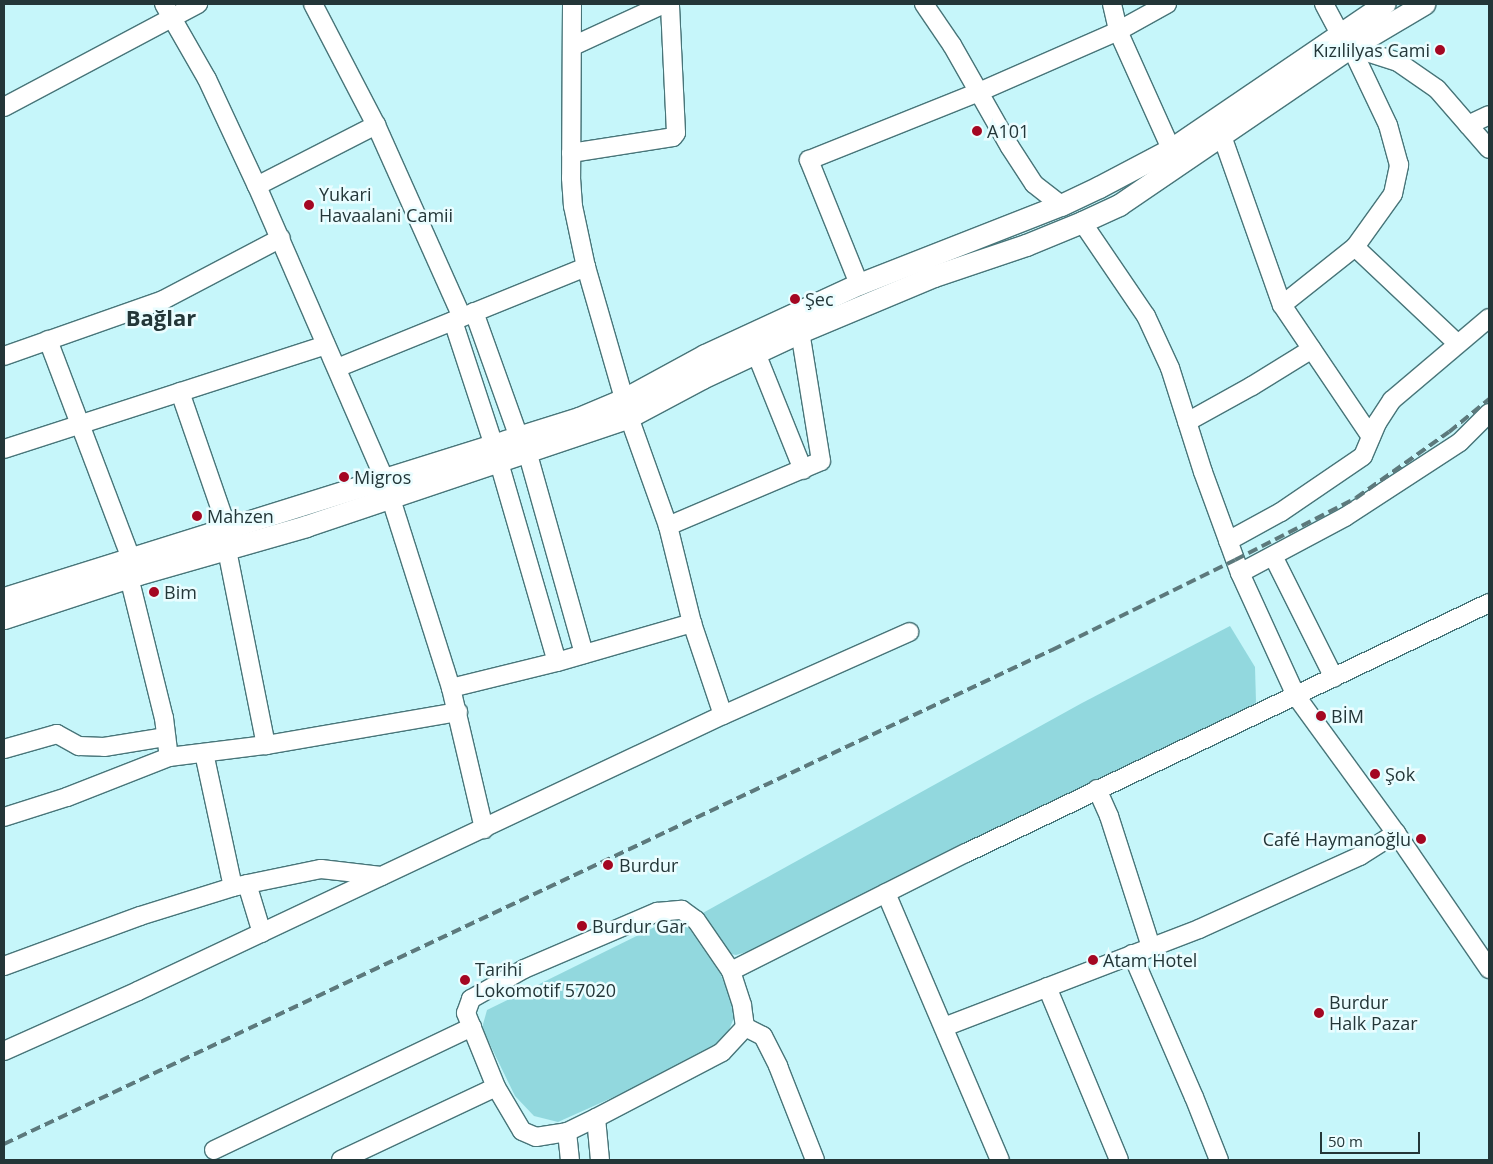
<!DOCTYPE html>
<html>
<head>
<meta charset="utf-8">
<style>
	body { margin:0 }
	#map { position:relative; width:1493px; height:1164px; overflow:hidden; background:#c6f6fa; font-family:"Open Sans",sans-serif }
	div>[style] { position:absolute }
	.green>* { inset:0; background:#92d8de }
	.roads { filter:drop-shadow(1px 0 #487579) drop-shadow(-1px 0 #487579) drop-shadow(0 1px #487579) drop-shadow(0 -1px #487579) }
	.minor>* { height:18px; margin:-9px; padding:0 9px; transform-origin:9px; border-radius:9px; background:#fff }
	.major>* { height:21px; margin:-10.5px; padding:0 10.5px; transform-origin:10.5px; border-radius:10.5px; background:#fff }
	.rail>* { height:4px; margin-top:-2px; transform-origin:0; background:repeating-linear-gradient(90deg,#5c797c 0 10px,transparent 0 15px) }
	.dots>* { width:14px; height:14px; translate:-50% -50%; box-sizing:border-box; border:2px solid #eafdff; border-radius:50% }
	span { translate:-50% -50%; white-space:nowrap; text-align:center; line-height:1.15; -webkit-text-stroke:5px #eafdff; paint-order:stroke }
	.poi-label { font-size:18px; color:#233638 }
	.right { translate:-100% -50%; text-align:right }
	.left { translate:0 -50%; text-align:left }
	.district-label { font-size:22px; color:#233638; font-weight:700 }
	.frame { position:absolute; inset:0; border:5px solid #233638; pointer-events:none }
	.scale { position:absolute; left:1320px; top:1132px; width:100px; height:22px; box-sizing:border-box; border:2px solid #233638; border-top:0; padding-left:6px; font-size:15px; line-height:18px; white-space:nowrap; color:#233638; -webkit-text-stroke:4px #eafdff; paint-order:stroke }
</style>
</head>
<body>
<div id="map">
	<div class="green">
		<div style="clip-path:polygon(1230px 626px,1255px 667px,1256px 702px,1237px 723px,757px 949px,736px 955px,721px 952px,701px 914px,1082px 703px)"></div>
		<div style="clip-path:polygon(671px 919px,689px 928px,720px 973px,726px 987px,736px 1013px,724px 1042px,636px 1087px,558px 1122px,534px 1116px,515px 1096px,482px 1028px,487px 1010px)"></div>
	</div>
	<div class="roads">
		<div class="minor">
			<div style="left:164px;top:4px;width:86px;rotate:60.2deg"></div>
			<div style="left:207px;top:79px;width:118px;rotate:65deg"></div>
			<div style="left:257px;top:186px;width:321px;rotate:66.5deg"></div>
			<div style="left:385px;top:480px;width:218px;rotate:72.4deg"></div>
			<div style="left:451px;top:688px;width:145px;rotate:76.8deg"></div>
			<div style="left:313px;top:4px;width:136px;rotate:62.5deg"></div>
			<div style="left:376px;top:125px;width:210px;rotate:65.9deg"></div>
			<div style="left:572px;top:4px;width:174px;rotate:90.3deg"></div>
			<div style="left:571px;top:178px;width:28px;rotate:86deg"></div>
			<div style="left:573px;top:206px;width:62px;rotate:78deg"></div>
			<div style="left:586px;top:267px;width:137px;rotate:73.9deg"></div>
			<div style="left:924px;top:4px;width:50px;rotate:55.7deg"></div>
			<div style="left:952px;top:45px;width:117px;rotate:60.4deg"></div>
			<div style="left:1010px;top:147px;width:44px;rotate:57deg"></div>
			<div style="left:1034px;top:184px;width:34px;rotate:38deg"></div>
			<div style="left:1112px;top:4px;width:28px;rotate:77deg"></div>
			<div style="left:1118px;top:31px;width:129px;rotate:65.8deg"></div>
			<div style="left:573px;top:46px;width:100px;rotate:-24.8deg"></div>
			<div style="left:1351px;top:47px;width:49px;rotate:17.7deg"></div>
			<div style="left:1398px;top:62px;width:47px;rotate:34.7deg"></div>
			<div style="left:1437px;top:89px;width:79px;rotate:49.1deg"></div>
			<div style="left:4px;top:107px;width:220px;rotate:-28deg"></div>
			<div style="left:1468px;top:125px;width:23px;rotate:-25deg"></div>
			<div style="left:1222px;top:136px;width:179px;rotate:70.5deg"></div>
			<div style="left:1282px;top:305px;width:159px;rotate:56deg"></div>
			<div style="left:571px;top:153px;width:103px;rotate:-8.9deg"></div>
			<div style="left:673px;top:137px;width:5px;rotate:-53deg"></div>
			<div style="left:676px;top:133px;width:129px;rotate:-92.7deg"></div>
			<div style="left:257px;top:186px;width:134px;rotate:-27.1deg"></div>
			<div style="left:1082px;top:222px;width:114px;rotate:55.8deg"></div>
			<div style="left:1146px;top:316px;width:57px;rotate:65.2deg"></div>
			<div style="left:1170px;top:368px;width:109px;rotate:72.4deg"></div>
			<div style="left:1203px;top:472px;width:108px;rotate:69.9deg"></div>
			<div style="left:1240px;top:573px;width:135px;rotate:65.5deg"></div>
			<div style="left:1296px;top:696px;width:170px;rotate:53.9deg"></div>
			<div style="left:1396px;top:833px;width:165px;rotate:55.6deg"></div>
			<div style="left:1355px;top:247px;width:141px;rotate:43.3deg"></div>
			<div style="left:859px;top:284px;width:134px;rotate:-112deg"></div>
			<div style="left:809px;top:160px;width:183px;rotate:-21.8deg"></div>
			<div style="left:979px;top:92px;width:152px;rotate:-23.7deg"></div>
			<div style="left:1118px;top:31px;width:56px;rotate:-28.9deg"></div>
			<div style="left:1282px;top:305px;width:93px;rotate:-38.5deg"></div>
			<div style="left:1355px;top:247px;width:65px;rotate:-54.4deg"></div>
			<div style="left:1393px;top:194px;width:30px;rotate:-78deg"></div>
			<div style="left:1399px;top:165px;width:41px;rotate:-105.4deg"></div>
			<div style="left:1388px;top:125px;width:86px;rotate:-115.4deg"></div>
			<div style="left:1351px;top:47px;width:17px;rotate:-130deg"></div>
			<div style="left:1340px;top:34px;width:34px;rotate:-118deg"></div>
			<div style="left:474px;top:312px;width:134px;rotate:70.3deg"></div>
			<div style="left:453px;top:321px;width:132px;rotate:71.8deg"></div>
			<div style="left:48px;top:340px;width:233px;rotate:69.2deg"></div>
			<div style="left:756px;top:353px;width:126px;rotate:68.1deg"></div>
			<div style="left:4px;top:356px;width:169px;rotate:-19.4deg"></div>
			<div style="left:163px;top:300px;width:133px;rotate:-27.7deg"></div>
			<div style="left:337px;top:368px;width:269px;rotate:-22.1deg"></div>
			<div style="left:180px;top:392px;width:144px;rotate:70.9deg"></div>
			<div style="left:629px;top:417px;width:116px;rotate:70.3deg"></div>
			<div style="left:668px;top:526px;width:100px;rotate:76.1deg"></div>
			<div style="left:1187px;top:422px;width:74px;rotate:-29deg"></div>
			<div style="left:1252px;top:386px;width:70px;rotate:-31.7deg"></div>
			<div style="left:4px;top:449px;width:338px;rotate:-17.9deg"></div>
			<div style="left:527px;top:451px;width:211px;rotate:74.3deg"></div>
			<div style="left:498px;top:459px;width:211px;rotate:73.8deg"></div>
			<div style="left:668px;top:526px;width:166px;rotate:-23deg"></div>
			<div style="left:821px;top:461px;width:131px;rotate:-99.2deg"></div>
			<div style="left:1228px;top:541px;width:60px;rotate:-28.7deg"></div>
			<div style="left:1281px;top:512px;width:99px;rotate:-34.3deg"></div>
			<div style="left:1363px;top:456px;width:36px;rotate:-67deg"></div>
			<div style="left:1377px;top:423px;width:27px;rotate:-57deg"></div>
			<div style="left:1392px;top:400px;width:127px;rotate:-40.2deg"></div>
			<div style="left:227px;top:550px;width:199px;rotate:78.7deg"></div>
			<div style="left:1273px;top:556px;width:136px;rotate:63.4deg"></div>
			<div style="left:1240px;top:573px;width:119px;rotate:-28.1deg"></div>
			<div style="left:1345px;top:517px;width:137px;rotate:-33.1deg"></div>
			<div style="left:1460px;top:442px;width:41px;rotate:-45deg"></div>
			<div style="left:129px;top:577px;width:145px;rotate:76.1deg"></div>
			<div style="left:164px;top:718px;width:39px;rotate:83deg"></div>
			<div style="left:451px;top:688px;width:109px;rotate:-13.8deg"></div>
			<div style="left:557px;top:662px;width:141px;rotate:-16.1deg"></div>
			<div style="left:692px;top:623px;width:97px;rotate:71.4deg"></div>
			<div style="left:4px;top:749px;width:55px;rotate:-15.8deg"></div>
			<div style="left:57px;top:734px;width:25px;rotate:29deg"></div>
			<div style="left:79px;top:746px;width:25px;rotate:2deg"></div>
			<div style="left:104px;top:747px;width:63px;rotate:-9.2deg"></div>
			<div style="left:204px;top:753px;width:137px;rotate:77.8deg"></div>
			<div style="left:1097px;top:789px;width:30px;rotate:66deg"></div>
			<div style="left:1109px;top:816px;width:138px;rotate:72.2deg"></div>
			<div style="left:4px;top:817px;width:66px;rotate:-17.6deg"></div>
			<div style="left:67px;top:797px;width:110px;rotate:-21.4deg"></div>
			<div style="left:169px;top:757px;width:98px;rotate:-7.1deg"></div>
			<div style="left:266px;top:745px;width:195px;rotate:-9.8deg"></div>
			<div style="left:247px;top:884px;width:51px;rotate:73deg"></div>
			<div style="left:886px;top:893px;width:290px;rotate:66.9deg"></div>
			<div style="left:1132px;top:954px;width:156px;rotate:66.6deg"></div>
			<div style="left:1194px;top:1097px;width:68px;rotate:68.4deg"></div>
			<div style="left:4px;top:966px;width:145px;rotate:-20.2deg"></div>
			<div style="left:140px;top:916px;width:97px;rotate:-17.3deg"></div>
			<div style="left:233px;top:887px;width:90px;rotate:-11.6deg"></div>
			<div style="left:321px;top:869px;width:61px;rotate:6.5deg"></div>
			<div style="left:1047px;top:987px;width:187px;rotate:67.4deg"></div>
			<div style="left:745px;top:1027px;width:20px;rotate:27deg"></div>
			<div style="left:763px;top:1036px;width:34px;rotate:63deg"></div>
			<div style="left:778px;top:1066px;width:101px;rotate:68.5deg"></div>
			<div style="left:944px;top:1027px;width:273px;rotate:-21deg"></div>
			<div style="left:1199px;top:929px;width:177px;rotate:-24.4deg"></div>
			<div style="left:1360px;top:856px;width:43px;rotate:-32.6deg"></div>
			<div style="left:4px;top:1051px;width:147px;rotate:-24.1deg"></div>
			<div style="left:138px;top:991px;width:647px;rotate:-25.26deg"></div>
			<div style="left:723px;top:715px;width:204px;rotate:-24deg"></div>
			<div style="left:496px;top:1087px;width:80px;rotate:-112.1deg"></div>
			<div style="left:466px;top:1013px;width:15px;rotate:-70deg"></div>
			<div style="left:471px;top:999px;width:61px;rotate:-29.5deg"></div>
			<div style="left:524px;top:969px;width:145px;rotate:-23.2deg"></div>
			<div style="left:657px;top:912px;width:25px;rotate:-5deg"></div>
			<div style="left:682px;top:910px;width:17px;rotate:36deg"></div>
			<div style="left:696px;top:920px;width:62px;rotate:55.5deg"></div>
			<div style="left:731px;top:971px;width:263px;rotate:-26.7deg"></div>
			<div style="left:966px;top:853px;width:580px;rotate:-25.55deg"></div>
			<div style="left:596px;top:1118px;width:42px;rotate:84.6deg"></div>
			<div style="left:567px;top:1132px;width:28px;rotate:84deg"></div>
			<div style="left:214px;top:1150px;width:286px;rotate:-25.5deg"></div>
			<div style="left:341px;top:1160px;width:171px;rotate:-25.2deg"></div>
			<div style="left:496px;top:1087px;width:51px;rotate:59.4deg"></div>
			<div style="left:522px;top:1131px;width:15px;rotate:23deg"></div>
			<div style="left:536px;top:1137px;width:31px;rotate:-9deg"></div>
			<div style="left:567px;top:1132px;width:32px;rotate:-26deg"></div>
			<div style="left:596px;top:1118px;width:142px;rotate:-27.6deg"></div>
			<div style="left:722px;top:1052px;width:34px;rotate:-47deg"></div>
			<div style="left:745px;top:1027px;width:22px;rotate:-98deg"></div>
			<div style="left:742px;top:1005px;width:36px;rotate:-108deg"></div>
		</div>
		<div class="major">
			<div style="left:4px;top:598px;width:603px;rotate:-17.38deg"></div>
			<div style="left:579px;top:418px;width:49px;rotate:-22.9deg"></div>
			<div style="left:624px;top:399px;width:92px;rotate:-28.5deg"></div>
			<div style="left:705px;top:355px;width:170px;rotate:-24.8deg"></div>
			<div style="left:859px;top:284px;width:217px;rotate:-21.4deg"></div>
			<div style="left:1061px;top:205px;width:42px;rotate:-25.3deg"></div>
			<div style="left:1099px;top:187px;width:81px;rotate:-27.8deg"></div>
			<div style="left:1171px;top:149px;width:258px;rotate:-34.2deg"></div>
			<div style="left:4px;top:618px;width:142px;rotate:-18.1deg"></div>
			<div style="left:139px;top:574px;width:174px;rotate:-16deg"></div>
			<div style="left:306px;top:526px;width:341px;rotate:-18.6deg"></div>
			<div style="left:629px;top:417px;width:83px;rotate:-28.1deg"></div>
			<div style="left:702px;top:378px;width:108px;rotate:-25.1deg"></div>
			<div style="left:800px;top:332px;width:145px;rotate:-22.7deg"></div>
			<div style="left:934px;top:276px;width:97px;rotate:-18.6deg"></div>
			<div style="left:1026px;top:245px;width:61px;rotate:-22.3deg"></div>
			<div style="left:1082px;top:222px;width:41px;rotate:-24.7deg"></div>
			<div style="left:1119px;top:205px;width:281px;rotate:-34.3deg"></div>
			<div style="left:1351px;top:47px;width:85px;rotate:-30.5deg"></div>
		</div>
	</div>
	<div class="rail">
		<div style="left:4px;top:1144px;width:1159px;rotate:-25.24deg"></div>
		<div style="left:1052px;top:650px;width:204px;rotate:-26.2deg"></div>
		<div style="left:1235px;top:560px;width:136px;rotate:-27.1deg"></div>
		<div style="left:1356px;top:498px;width:114px;rotate:-35.4deg"></div>
		<div style="left:1449px;top:432px;width:52px;rotate:-39.5deg"></div>
	</div>
	<div class="dots">
		<div style="left:1440px;top:50px;background:#a40722"></div>
		<div style="left:977px;top:131px;background:#a40722"></div>
		<div style="left:309px;top:205px;background:#a40722"></div>
		<div style="left:795px;top:299px;background:#a40722"></div>
		<div style="left:344px;top:477px;background:#a40722"></div>
		<div style="left:197px;top:516px;background:#a40722"></div>
		<div style="left:154px;top:592px;background:#a40722"></div>
		<div style="left:1321px;top:716px;background:#a40722"></div>
		<div style="left:1375px;top:774px;background:#a40722"></div>
		<div style="left:1421px;top:839px;background:#a40722"></div>
		<div style="left:608px;top:865px;background:#a40722"></div>
		<div style="left:582px;top:926px;background:#a40722"></div>
		<div style="left:1093px;top:960px;background:#a40722"></div>
		<div style="left:465px;top:980px;background:#a40722"></div>
		<div style="left:1319px;top:1013px;background:#a40722"></div>
	</div>
	<div class="poi-label">
		<span class="right" style="left:1430px;top:50px">Kızılilyas Cami</span>
		<span class="left" style="left:987px;top:131px">A101</span>
		<span class="left" style="left:319px;top:205px">Yukari<br>Havaalani Camii</span>
		<span class="left" style="left:805px;top:299px">Şec</span>
		<span class="left" style="left:354px;top:477px">Migros</span>
		<span class="left" style="left:207px;top:516px">Mahzen</span>
		<span class="left" style="left:164px;top:592px">Bim</span>
		<span class="left" style="left:1331px;top:716px">BİM</span>
		<span class="left" style="left:1385px;top:774px">Şok</span>
		<span class="right" style="left:1411px;top:839px">Café Haymanoğlu</span>
		<span class="left" style="left:619px;top:865px">Burdur</span>
		<span class="left" style="left:592px;top:926px">Burdur Gar</span>
		<span class="left" style="left:1103px;top:960px">Atam Hotel</span>
		<span class="left" style="left:475px;top:980px">Tarihi<br>Lokomotif 57020</span>
		<span class="left" style="left:1329px;top:1013px">Burdur<br>Halk Pazar</span>
	</div>
	<div class="district-label">
		<span style="left:161px;top:318px">Bağlar</span>
	</div>
	<div class="frame"></div>
	<div class="scale">50 m</div>
</div>
</body>
</html>
